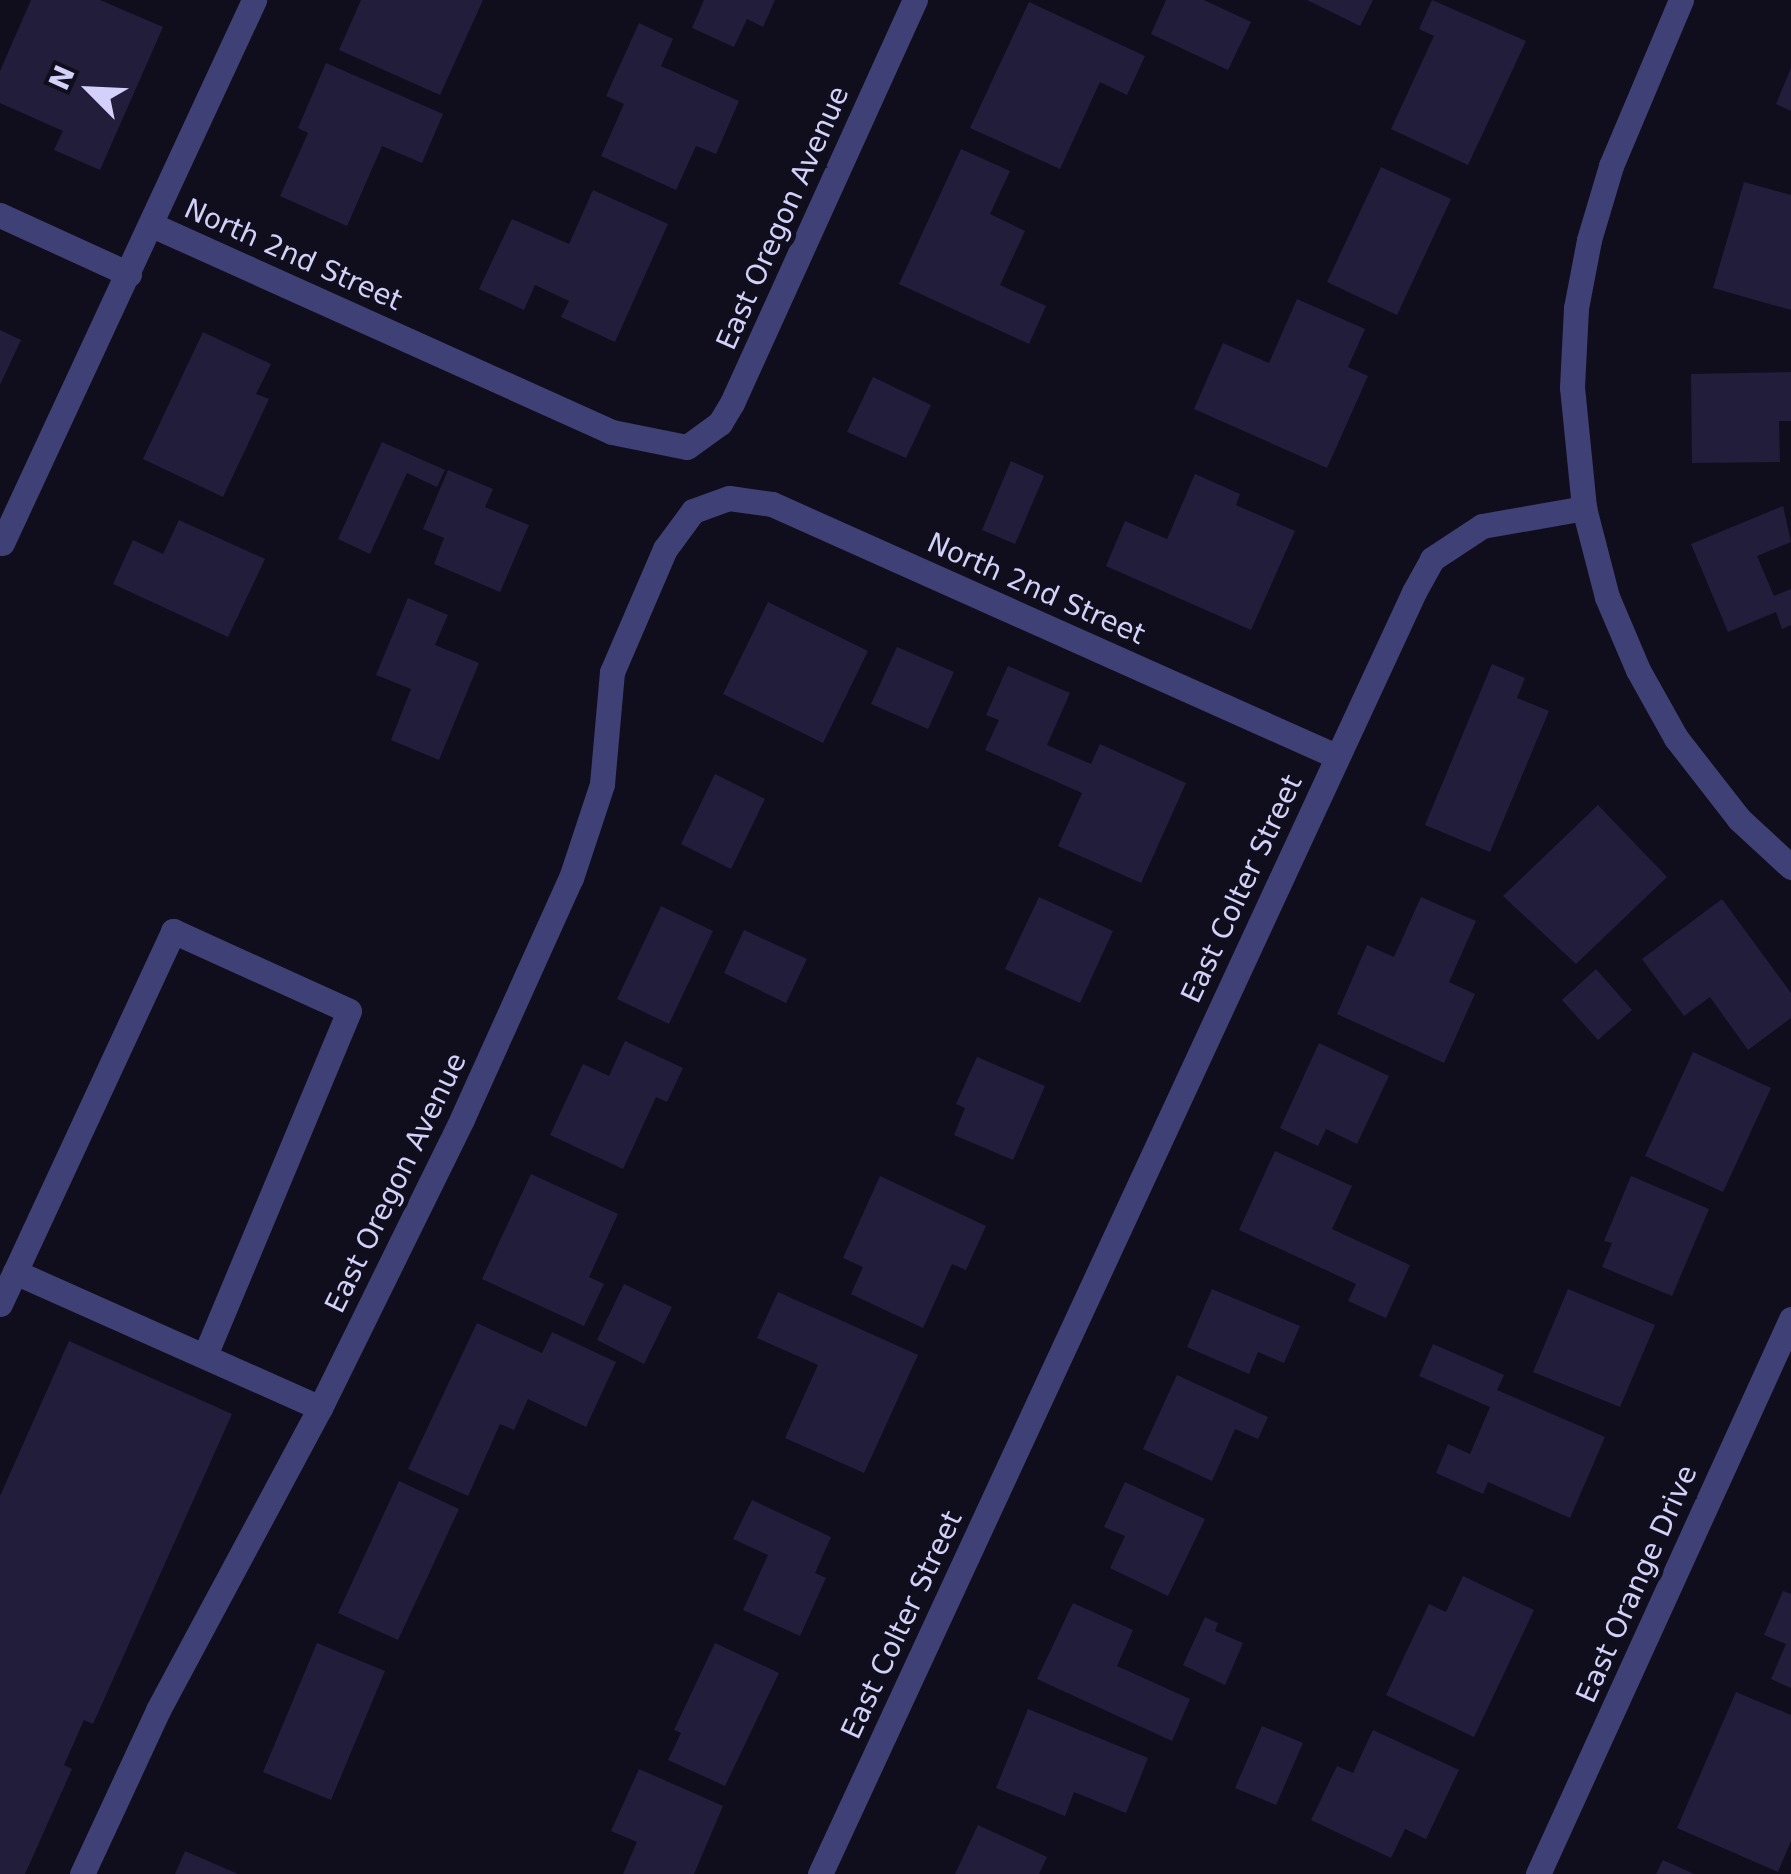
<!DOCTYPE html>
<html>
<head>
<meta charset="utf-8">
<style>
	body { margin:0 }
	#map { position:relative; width:1791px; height:1874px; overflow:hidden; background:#100e1d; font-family:"DejaVu Sans",sans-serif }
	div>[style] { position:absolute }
	.building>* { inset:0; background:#211d3b }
	.lane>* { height:25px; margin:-12.5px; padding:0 12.5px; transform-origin:12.5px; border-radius:12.5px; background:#3f4176 }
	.street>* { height:25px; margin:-12.5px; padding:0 12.5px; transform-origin:12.5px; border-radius:12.5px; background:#3f4176 }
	span { translate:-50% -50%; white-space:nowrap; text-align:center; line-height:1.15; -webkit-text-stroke:10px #100e1d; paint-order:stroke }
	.street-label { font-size:28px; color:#d3d0f9 }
	.north { position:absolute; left:40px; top:40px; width:100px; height:100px; -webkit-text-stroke:8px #100e1d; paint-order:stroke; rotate:294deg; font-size:28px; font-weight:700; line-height:40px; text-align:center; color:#d3d0f9 }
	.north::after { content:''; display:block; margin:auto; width:35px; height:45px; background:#d3d0f9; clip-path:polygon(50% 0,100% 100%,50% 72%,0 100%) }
</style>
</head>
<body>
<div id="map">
	<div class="building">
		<div style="clip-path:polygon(31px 0,100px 0,163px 27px,100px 170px,54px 150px,63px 131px,0 103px,0 71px)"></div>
		<div style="clip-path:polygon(361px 0,483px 0,440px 95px,339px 50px)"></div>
		<div style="clip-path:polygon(704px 0,775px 0,763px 27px,747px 19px,734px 47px,692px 28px)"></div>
		<div style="clip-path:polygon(1166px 0,1204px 0,1251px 22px,1228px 70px,1151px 34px)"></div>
		<div style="clip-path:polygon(1307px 0,1373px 0,1360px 26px)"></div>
		<div style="clip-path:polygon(1432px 0,1526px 41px,1468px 165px,1391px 129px,1434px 36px,1419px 29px)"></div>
		<div style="clip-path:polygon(1029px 2px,1145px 56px,1127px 95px,1100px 82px,1060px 169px,970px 128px)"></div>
		<div style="clip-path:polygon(639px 23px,673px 39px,661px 66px,739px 101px,716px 154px,696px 146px,676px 190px,601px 156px,624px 104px,606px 96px)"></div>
		<div style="clip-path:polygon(326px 63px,443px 114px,422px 163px,382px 146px,347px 226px,280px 196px,308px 133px,298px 128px)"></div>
		<div style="clip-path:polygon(1791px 68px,1791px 111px,1776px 104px)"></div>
		<div style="clip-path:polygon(961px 149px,1010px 171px,990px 214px,1025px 231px,1000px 285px,1046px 306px,1029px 344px,899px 284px)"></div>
		<div style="clip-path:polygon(1381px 167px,1451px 199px,1397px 315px,1327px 282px)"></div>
		<div style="clip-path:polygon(1744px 182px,1791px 195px,1791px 310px,1713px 288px)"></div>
		<div style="clip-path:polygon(593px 190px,668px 224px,615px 342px,561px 317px,569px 301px,535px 285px,524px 310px,479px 289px,512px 219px,569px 244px)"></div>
		<div style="clip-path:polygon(1297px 299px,1365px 329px,1348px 367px,1368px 376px,1327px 468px,1194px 409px,1223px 343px,1269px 363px)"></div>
		<div style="clip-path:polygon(0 330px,21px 340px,0 385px)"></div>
		<div style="clip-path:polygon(203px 332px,271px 364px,256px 394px,269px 399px,223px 497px,143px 459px)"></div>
		<div style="clip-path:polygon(1791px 372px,1791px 421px,1779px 421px,1780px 462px,1692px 463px,1691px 374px)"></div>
		<div style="clip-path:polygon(873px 377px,931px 405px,906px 458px,847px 432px)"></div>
		<div style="clip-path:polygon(382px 442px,445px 470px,437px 487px,407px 473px,370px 554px,338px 539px)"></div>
		<div style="clip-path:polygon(1011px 461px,1044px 476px,1015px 544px,982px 530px)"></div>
		<div style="clip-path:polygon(448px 470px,493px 489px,485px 507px,529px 525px,500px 592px,434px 564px,444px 538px,423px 529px)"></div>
		<div style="clip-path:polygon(1195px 474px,1240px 494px,1236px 505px,1295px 531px,1251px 630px,1106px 566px,1125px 521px,1167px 539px)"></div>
		<div style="clip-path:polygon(1783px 506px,1791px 542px,1757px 556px,1774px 596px,1791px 589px,1791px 625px,1782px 629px,1776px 612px,1728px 632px,1691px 544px)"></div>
		<div style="clip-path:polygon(179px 520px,265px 559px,228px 637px,113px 584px,133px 540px,163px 554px)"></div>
		<div style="clip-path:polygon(408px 598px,448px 615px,435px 645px,479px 663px,439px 760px,391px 740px,411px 689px,376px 675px)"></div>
		<div style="clip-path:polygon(768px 602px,868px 651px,823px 743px,723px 694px)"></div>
		<div style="clip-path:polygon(897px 647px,954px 672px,928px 729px,871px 704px)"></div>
		<div style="clip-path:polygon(1492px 664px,1525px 678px,1517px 698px,1549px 711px,1490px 852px,1425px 825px)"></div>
		<div style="clip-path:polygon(1008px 666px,1070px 693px,1047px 745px,1091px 764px,1100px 744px,1186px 783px,1141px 883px,1058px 846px,1082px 793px,985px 750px,999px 720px,986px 715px)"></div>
		<div style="clip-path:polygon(715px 774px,765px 799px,731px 869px,681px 844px)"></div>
		<div style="clip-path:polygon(1598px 805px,1667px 877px,1576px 964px,1503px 896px)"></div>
		<div style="clip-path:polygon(1039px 897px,1113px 931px,1080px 1003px,1005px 969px)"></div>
		<div style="clip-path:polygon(1421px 897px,1476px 921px,1449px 982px,1475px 994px,1444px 1063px,1337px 1014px,1367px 945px,1394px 957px)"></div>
		<div style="clip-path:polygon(1722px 899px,1791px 993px,1791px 1018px,1748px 1050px,1710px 997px,1684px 1016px,1642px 959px)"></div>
		<div style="clip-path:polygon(661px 906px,713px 931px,669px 1024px,617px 999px)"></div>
		<div style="clip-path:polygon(744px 930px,807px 959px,786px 1003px,724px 973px)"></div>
		<div style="clip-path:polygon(1596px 969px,1632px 1010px,1598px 1040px,1562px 1000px)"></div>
		<div style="clip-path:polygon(625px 1041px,683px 1068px,667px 1102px,656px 1097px,623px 1169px,550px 1135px,583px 1064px,609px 1076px)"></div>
		<div style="clip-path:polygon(1319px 1043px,1389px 1076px,1357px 1144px,1326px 1129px,1318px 1146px,1280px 1128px)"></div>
		<div style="clip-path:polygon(1693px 1052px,1771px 1088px,1723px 1192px,1645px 1156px)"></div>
		<div style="clip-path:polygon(977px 1057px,1045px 1086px,1013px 1160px,954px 1135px,965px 1108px,956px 1104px)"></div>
		<div style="clip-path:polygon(1275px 1151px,1352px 1186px,1332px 1229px,1410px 1265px,1386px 1318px,1348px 1301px,1356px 1284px,1239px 1230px)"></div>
		<div style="clip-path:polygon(531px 1174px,618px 1214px,589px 1277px,604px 1284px,584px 1326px,482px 1279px)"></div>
		<div style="clip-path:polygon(880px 1176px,986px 1226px,966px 1270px,952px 1264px,923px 1328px,851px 1294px,863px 1267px,843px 1258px)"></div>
		<div style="clip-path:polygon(1631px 1176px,1709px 1209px,1672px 1296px,1602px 1267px,1612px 1243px,1604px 1241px)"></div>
		<div style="clip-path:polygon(624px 1284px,672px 1307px,644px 1364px,597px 1340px)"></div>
		<div style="clip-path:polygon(1212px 1289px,1300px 1326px,1284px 1363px,1258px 1352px,1249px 1374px,1187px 1347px)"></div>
		<div style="clip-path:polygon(1568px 1289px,1655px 1325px,1620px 1407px,1533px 1372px)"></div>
		<div style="clip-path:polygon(778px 1292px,918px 1355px,864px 1473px,785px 1438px,818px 1365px,757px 1338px)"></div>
		<div style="clip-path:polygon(477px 1323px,542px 1353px,552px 1332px,616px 1362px,586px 1427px,528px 1399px,514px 1430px,500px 1424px,468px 1496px,408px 1469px)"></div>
		<div style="clip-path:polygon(69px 1341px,232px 1414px,93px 1724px,84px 1720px,64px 1765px,72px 1769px,25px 1874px,0 1874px,0 1496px)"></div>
		<div style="clip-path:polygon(1433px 1344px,1504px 1375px,1497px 1390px,1605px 1437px,1570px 1518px,1488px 1482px,1483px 1494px,1436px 1473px,1448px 1444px,1470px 1454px,1490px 1407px,1419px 1376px)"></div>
		<div style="clip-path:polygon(1177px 1375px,1268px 1417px,1258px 1439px,1235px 1429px,1212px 1481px,1143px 1449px)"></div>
		<div style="clip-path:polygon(399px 1481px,459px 1509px,398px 1640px,338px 1613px)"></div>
		<div style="clip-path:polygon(1125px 1482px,1205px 1519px,1168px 1596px,1110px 1568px,1125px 1536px,1104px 1527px)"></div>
		<div style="clip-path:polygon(752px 1500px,831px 1537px,815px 1573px,826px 1578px,800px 1636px,743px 1610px,768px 1555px,733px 1539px)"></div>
		<div style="clip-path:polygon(1463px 1576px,1534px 1610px,1474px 1737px,1386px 1695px,1429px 1604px,1446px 1612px)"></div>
		<div style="clip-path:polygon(1783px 1591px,1791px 1594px,1791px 1688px,1771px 1679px,1786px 1644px,1764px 1635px)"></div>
		<div style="clip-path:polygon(1073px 1603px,1133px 1630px,1117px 1666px,1190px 1699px,1172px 1741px,1037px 1679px)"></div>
		<div style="clip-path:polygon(1205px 1617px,1218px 1623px,1215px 1631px,1243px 1643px,1225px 1685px,1183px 1665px)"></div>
		<div style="clip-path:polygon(317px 1643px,385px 1671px,331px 1800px,263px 1772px)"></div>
		<div style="clip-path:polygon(715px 1643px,779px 1673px,725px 1786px,668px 1760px,681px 1733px,674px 1730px)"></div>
		<div style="clip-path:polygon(1736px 1692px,1791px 1715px,1791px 1841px,1778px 1872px,1677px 1828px)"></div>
		<div style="clip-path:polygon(1028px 1709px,1148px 1758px,1126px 1813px,1074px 1792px,1065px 1816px,996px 1788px)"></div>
		<div style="clip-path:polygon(1262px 1726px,1303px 1743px,1276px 1805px,1235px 1788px)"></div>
		<div style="clip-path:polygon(1373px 1730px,1459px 1770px,1426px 1839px,1405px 1829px,1391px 1858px,1311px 1820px,1337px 1766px,1353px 1773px)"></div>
		<div style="clip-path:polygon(639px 1769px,723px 1806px,694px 1874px,623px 1874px,637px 1842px,611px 1831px)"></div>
		<div style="clip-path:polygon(978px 1825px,1047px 1857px,1039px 1874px,955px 1874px)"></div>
		<div style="clip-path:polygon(185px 1851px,238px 1874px,175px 1874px)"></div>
		<div style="clip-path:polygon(1663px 1860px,1694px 1874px,1656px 1874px)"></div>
	</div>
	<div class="lane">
		<div style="left:15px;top:1272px;width:376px;rotate:-65.1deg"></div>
		<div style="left:173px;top:931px;width:193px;rotate:24.4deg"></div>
		<div style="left:349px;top:1011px;width:374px;rotate:112.7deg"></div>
		<div style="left:0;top:1304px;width:35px;rotate:-65deg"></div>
		<div style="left:15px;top:1272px;width:334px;rotate:24deg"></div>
	</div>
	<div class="street">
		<div style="left:1681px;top:0;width:180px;rotate:112.9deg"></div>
		<div style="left:1611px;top:166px;width:77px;rotate:106.6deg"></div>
		<div style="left:1589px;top:240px;width:69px;rotate:100.8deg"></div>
		<div style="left:1576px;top:308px;width:79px;rotate:92.9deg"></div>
		<div style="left:1572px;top:387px;width:122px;rotate:84.3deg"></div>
		<div style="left:1584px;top:508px;width:92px;rotate:75.5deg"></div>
		<div style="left:1607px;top:597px;width:79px;rotate:67deg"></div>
		<div style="left:1638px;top:670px;width:78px;rotate:60.8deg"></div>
		<div style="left:1676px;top:738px;width:103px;rotate:52.1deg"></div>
		<div style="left:1739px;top:819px;width:71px;rotate:42.7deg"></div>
		<div style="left:0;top:215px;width:142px;rotate:24.6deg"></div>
		<div style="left:152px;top:225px;width:504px;rotate:24.23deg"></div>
		<div style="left:612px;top:432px;width:76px;rotate:11.3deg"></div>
		<div style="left:687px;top:447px;width:41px;rotate:-36deg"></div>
		<div style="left:720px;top:423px;width:23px;rotate:-59deg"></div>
		<div style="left:732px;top:403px;width:443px;rotate:-65.6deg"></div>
		<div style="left:2px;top:543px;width:599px;rotate:-65.1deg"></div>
		<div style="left:82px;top:1874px;width:181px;rotate:-65.1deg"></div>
		<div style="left:158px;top:1710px;width:343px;rotate:-61.8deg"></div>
		<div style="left:320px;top:1408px;width:322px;rotate:-63.8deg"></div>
		<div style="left:462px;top:1119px;width:265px;rotate:-65.7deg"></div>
		<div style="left:571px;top:878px;width:99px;rotate:-71.7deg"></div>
		<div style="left:602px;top:784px;width:112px;rotate:-84.9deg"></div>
		<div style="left:612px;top:672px;width:134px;rotate:-66.7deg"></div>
		<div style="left:665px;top:549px;width:47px;rotate:-53.6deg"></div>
		<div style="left:693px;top:511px;width:38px;rotate:-20deg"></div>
		<div style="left:729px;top:498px;width:43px;rotate:7.9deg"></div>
		<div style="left:772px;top:504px;width:618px;rotate:24.08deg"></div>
		<div style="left:820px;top:1874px;width:1413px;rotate:-65.14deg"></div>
		<div style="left:1414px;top:592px;width:38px;rotate:-61deg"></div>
		<div style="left:1432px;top:559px;width:60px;rotate:-33.4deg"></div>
		<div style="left:1482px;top:526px;width:104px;rotate:-10deg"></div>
		<div style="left:1538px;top:1874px;width:610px;rotate:-65.49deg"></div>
	</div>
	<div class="street-label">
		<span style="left:783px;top:218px;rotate:-66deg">East Oregon Avenue</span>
		<span style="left:293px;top:255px;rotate:24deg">North 2nd Street</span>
		<span style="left:1036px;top:589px;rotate:24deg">North 2nd Street</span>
		<span style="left:1242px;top:889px;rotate:-65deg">East Colter Street</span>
		<span style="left:396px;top:1183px;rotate:-64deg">East Oregon Avenue</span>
		<span style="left:1637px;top:1584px;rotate:-66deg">East Orange Drive</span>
		<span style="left:902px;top:1625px;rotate:-65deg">East Colter Street</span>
	</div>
	<div class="north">N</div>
</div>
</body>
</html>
